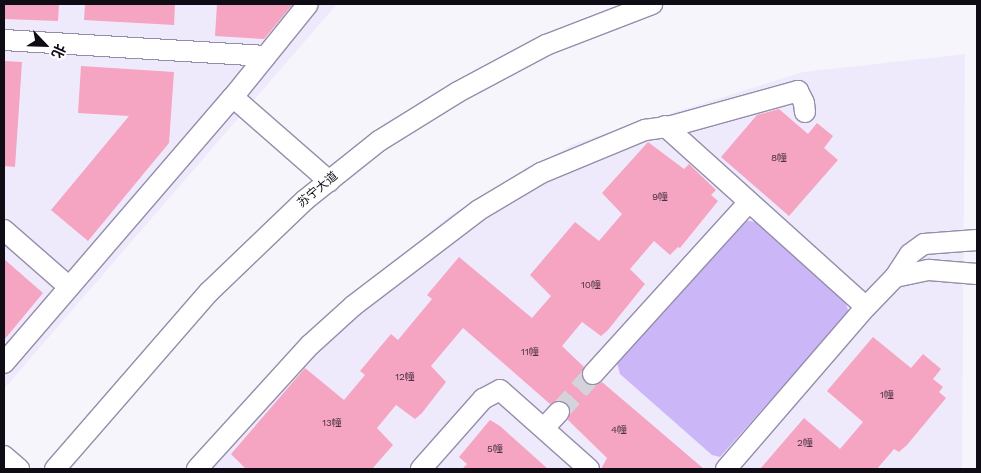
<!DOCTYPE html>
<html>
<head>
<meta charset="utf-8">
<style>
	body { margin:0 }
	#map { position:relative; width:981px; height:473px; overflow:hidden; background:#f7f5fc; font-family:"Work Sans","Noto Sans SC",sans-serif }
	div>[style] { position:absolute }
	.built>* { inset:0; background:#efeafb }
	.green>* { inset:0; background:#cbb6f7 }
	.building>* { inset:0; background:#f5a4c2 }
	.minor-tunnel>* { height:20px; margin-top:-10px; transform-origin:0; background:repeating-linear-gradient(90deg,#d4d2da 0 20px,transparent 0 30px) }
	.roads { filter:drop-shadow(1px 0 #968dab) drop-shadow(-1px 0 #968dab) drop-shadow(0 1px #968dab) drop-shadow(0 -1px #968dab) }
	.minor>* { height:20px; margin:-10px; padding:0 10px; transform-origin:10px; border-radius:10px; background:#fff }
	span { translate:-50% -50%; white-space:nowrap; text-align:center; line-height:1.15; -webkit-text-stroke:5px #fff; paint-order:stroke }
	.number-label { font-size:10px; color:#483241 }
	.number-label span { -webkit-text-stroke-width:0 }
	.street-label { font-size:12px; color:#0f0c16 }
	.frame { position:absolute; inset:0; border:5px solid #0f0c16; pointer-events:none }
	.north { position:absolute; left:20px; top:20px; width:50px; height:50px; -webkit-text-stroke:4px #fff; paint-order:stroke; rotate:114deg; font-size:14px; font-weight:700; line-height:20px; text-align:center; color:#0f0c16 }
	.north::after { content:''; display:block; margin:auto; width:18px; height:22px; background:#0f0c16; clip-path:polygon(50% 0,100% 100%,50% 72%,0 100%) }
</style>
</head>
<body>
<div id="map">
	<div class="built">
		<div style="clip-path:polygon(4px 4px,337px 4px,4px 389px)"></div>
		<div style="clip-path:polygon(965px 54px,962px 469px,196px 469px,346px 301px,451px 215px,573px 144px,803px 72px)"></div>
	</div>
	<div class="green">
		<div style="clip-path:polygon(744px 220px,755px 222px,844px 300px,849px 312px,720px 457px,712px 455px,620px 374px,617px 363px)"></div>
	</div>
	<div class="building">
		<div style="clip-path:polygon(4px 4px,59px 4px,58px 21px,4px 19px)"></div>
		<div style="clip-path:polygon(85px 4px,175px 4px,174px 25px,84px 20px)"></div>
		<div style="clip-path:polygon(217px 4px,293px 4px,264px 39px,215px 36px)"></div>
		<div style="clip-path:polygon(4px 61px,22px 62px,15px 167px,4px 166px)"></div>
		<div style="clip-path:polygon(81px 66px,174px 72px,169px 143px,88px 241px,51px 210px,129px 116px,78px 113px)"></div>
		<div style="clip-path:polygon(779px 109px,808px 134px,817px 123px,833px 136px,824px 148px,838px 160px,789px 216px,721px 157px,757px 115px)"></div>
		<div style="clip-path:polygon(648px 142px,684px 169px,689px 164px,716px 190px,711px 195px,718px 201px,680px 248px,678px 247px,670px 255px,654px 241px,630px 269px,645px 284px,608px 330px,601px 336px,582px 322px,562px 346px,584px 367px,582px 377px,585px 383px,596px 385px,602px 382px,704px 469px,601px 469px,607px 458px,568px 420px,570px 409px,567px 404px,556px 401px,550px 404px,463px 328px,431px 366px,446px 382px,422px 413px,415px 419px,396px 405px,377px 428px,393px 445px,372px 469px,246px 469px,231px 454px,305px 368px,344px 400px,365px 375px,360px 371px,391px 334px,398px 340px,432px 299px,427px 295px,459px 257px,532px 318px,551px 296px,530px 275px,575px 222px,599px 241px,622px 214px,602px 193px)"></div>
		<div style="clip-path:polygon(4px 259px,43px 293px,4px 340px)"></div>
		<div style="clip-path:polygon(873px 337px,911px 368px,923px 354px,941px 369px,933px 379px,943px 387px,939px 392px,946px 398px,907px 445px,899px 452px,894px 449px,877px 469px,760px 469px,804px 418px,840px 449px,863px 422px,827px 391px)"></div>
		<div style="clip-path:polygon(490px 420px,500px 426px,548px 469px,462px 469px,467px 464px,459px 457px)"></div>
	</div>
	<div class="minor-tunnel">
		<div style="left:559px;top:412px;width:51px;rotate:-48.2deg"></div>
	</div>
	<div class="roads">
		<div class="minor">
			<div style="left:4px;top:40px;width:262px;rotate:3.5deg"></div>
			<div style="left:233px;top:97px;width:119px;rotate:-51.1deg"></div>
			<div style="left:665px;top:126px;width:270px;rotate:42deg"></div>
			<div style="left:4px;top:230px;width:86px;rotate:41.2deg"></div>
			<div style="left:895px;top:277px;width:27px;rotate:-57deg"></div>
			<div style="left:910px;top:254px;width:17px;rotate:-36deg"></div>
			<div style="left:924px;top:244px;width:53px;rotate:-4.3deg"></div>
			<div style="left:4px;top:363px;width:351px;rotate:-49.3deg"></div>
			<div style="left:233px;top:97px;width:128px;rotate:41.2deg"></div>
			<div style="left:593px;top:374px;width:232px;rotate:-47.8deg"></div>
			<div style="left:544px;top:428px;width:22px;rotate:-47deg"></div>
			<div style="left:4px;top:456px;width:20px;rotate:41deg"></div>
			<div style="left:55px;top:469px;width:235px;rotate:-49deg"></div>
			<div style="left:209px;top:292px;width:133px;rotate:-43.8deg"></div>
			<div style="left:305px;top:200px;width:95px;rotate:-38.6deg"></div>
			<div style="left:379px;top:141px;width:93px;rotate:-31.8deg"></div>
			<div style="left:458px;top:92px;width:100px;rotate:-28.1deg"></div>
			<div style="left:546px;top:45px;width:114px;rotate:-21.1deg"></div>
			<div style="left:197px;top:469px;width:168px;rotate:-47.7deg"></div>
			<div style="left:310px;top:345px;width:58px;rotate:-42.2deg"></div>
			<div style="left:353px;top:306px;width:158px;rotate:-37.3deg"></div>
			<div style="left:479px;top:210px;width:72px;rotate:-30.8deg"></div>
			<div style="left:541px;top:173px;width:113px;rotate:-22.5deg"></div>
			<div style="left:645px;top:130px;width:27px;rotate:-8deg"></div>
			<div style="left:672px;top:126px;width:131px;rotate:-15.5deg"></div>
			<div style="left:798px;top:91px;width:13px;rotate:63deg"></div>
			<div style="left:804px;top:103px;width:9px;rotate:84deg"></div>
			<div style="left:421px;top:469px;width:94px;rotate:-48.5deg"></div>
			<div style="left:483px;top:399px;width:19px;rotate:-28deg"></div>
			<div style="left:500px;top:390px;width:119px;rotate:41.6deg"></div>
			<div style="left:726px;top:469px;width:214px;rotate:-49.2deg"></div>
			<div style="left:866px;top:307px;width:42px;rotate:-46deg"></div>
			<div style="left:895px;top:277px;width:35px;rotate:-12deg"></div>
			<div style="left:929px;top:270px;width:48px;rotate:4.8deg"></div>
		</div>
	</div>
	<div class="number-label">
		<span style="left:779px;top:158px">8幢</span>
		<span style="left:660px;top:197px">9幢</span>
		<span style="left:591px;top:285px">10幢</span>
		<span style="left:530px;top:352px">11幢</span>
		<span style="left:405px;top:377px">12幢</span>
		<span style="left:887px;top:395px">1幢</span>
		<span style="left:332px;top:423px">13幢</span>
		<span style="left:619px;top:430px">4幢</span>
		<span style="left:805px;top:443px">2幢</span>
		<span style="left:495px;top:449px">5幢</span>
	</div>
	<div class="street-label">
		<span style="left:318px;top:190px;rotate:-40deg">苏宁大道</span>
	</div>
	<div class="frame"></div>
	<div class="north">北</div>
</div>
</body>
</html>
